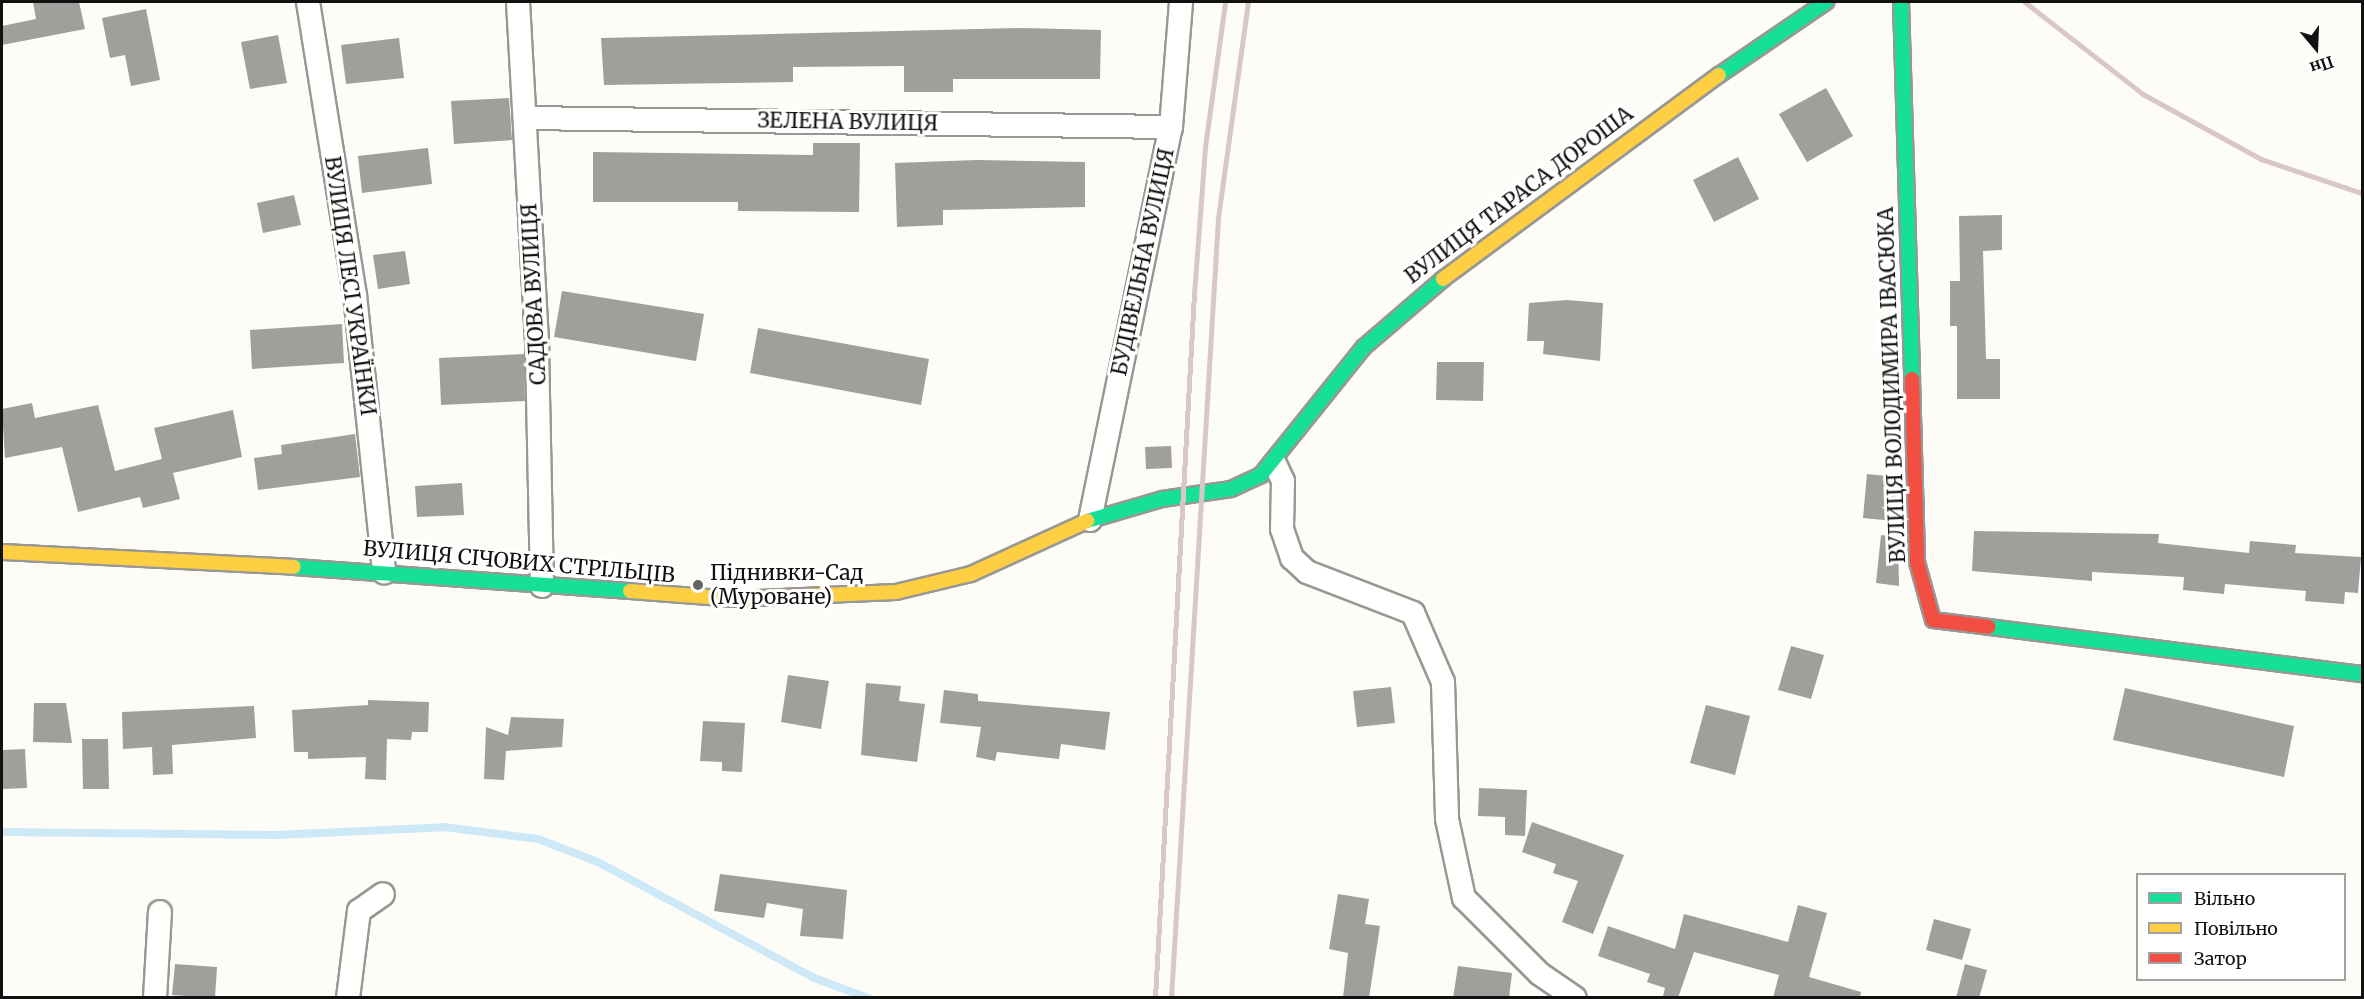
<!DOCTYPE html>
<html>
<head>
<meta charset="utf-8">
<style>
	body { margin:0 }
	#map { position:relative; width:2364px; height:999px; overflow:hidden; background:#fdfcf7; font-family:Merriweather,serif }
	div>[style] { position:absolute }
	.stream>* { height:8px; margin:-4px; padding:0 4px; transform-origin:4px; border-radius:4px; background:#cde8f7 }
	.building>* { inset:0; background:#a19f9c }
	.roads { filter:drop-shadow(2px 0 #979795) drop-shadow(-2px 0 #979795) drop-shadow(0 2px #979795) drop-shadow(0 -2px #979795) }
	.street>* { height:22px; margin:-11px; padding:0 11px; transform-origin:11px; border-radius:11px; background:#fffffe }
	.fast>* { height:14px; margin:-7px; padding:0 7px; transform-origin:7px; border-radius:7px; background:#16e098 }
	.slow>* { height:14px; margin:-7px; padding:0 7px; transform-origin:7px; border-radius:7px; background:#ffcf43 }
	.jam>* { height:14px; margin:-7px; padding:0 7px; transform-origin:7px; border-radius:7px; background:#f24e42 }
	.rail>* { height:4.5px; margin:-2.25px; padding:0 2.25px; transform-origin:2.25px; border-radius:2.25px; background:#d9c6c7 }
	.dots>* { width:16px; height:16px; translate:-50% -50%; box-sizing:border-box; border:3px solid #fff; border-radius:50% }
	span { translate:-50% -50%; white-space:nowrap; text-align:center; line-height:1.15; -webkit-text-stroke:6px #fff; paint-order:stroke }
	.street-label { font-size:21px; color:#111 }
	.poi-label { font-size:21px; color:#111 }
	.left { translate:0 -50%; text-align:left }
	.frame { position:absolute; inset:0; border:3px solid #111; pointer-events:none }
	.legend { position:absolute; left:2136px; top:873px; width:210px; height:108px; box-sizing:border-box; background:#fff; border:2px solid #a0a0a0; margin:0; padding:8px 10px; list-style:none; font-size:18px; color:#111 }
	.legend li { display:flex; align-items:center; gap:12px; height:30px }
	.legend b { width:30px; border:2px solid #a0a0a0 }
	.north { position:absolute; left:2286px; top:18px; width:60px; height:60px; -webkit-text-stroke:4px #fff; paint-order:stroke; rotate:161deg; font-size:16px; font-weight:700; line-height:24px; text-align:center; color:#111 }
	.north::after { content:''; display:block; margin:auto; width:21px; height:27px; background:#111; clip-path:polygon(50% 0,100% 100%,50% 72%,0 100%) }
</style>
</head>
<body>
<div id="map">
	<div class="stream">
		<div style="left:2px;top:832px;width:275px;rotate:0.6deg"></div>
		<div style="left:277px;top:835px;width:167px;rotate:-2.7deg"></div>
		<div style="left:444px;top:827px;width:95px;rotate:7.3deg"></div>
		<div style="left:538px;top:839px;width:64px;rotate:21deg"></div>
		<div style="left:598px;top:862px;width:245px;rotate:28.2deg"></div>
		<div style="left:814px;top:978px;width:58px;rotate:20.3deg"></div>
	</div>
	<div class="building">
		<div style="clip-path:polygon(33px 2px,79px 2px,85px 29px,2px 45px,2px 26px,36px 19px)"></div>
		<div style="clip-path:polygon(146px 9px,160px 80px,131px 86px,125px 55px,110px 58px,102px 18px)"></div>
		<div style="clip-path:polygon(1023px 28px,1101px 30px,1100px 79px,953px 79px,953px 92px,904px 92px,904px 66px,793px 67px,793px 82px,604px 85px,601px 38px)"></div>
		<div style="clip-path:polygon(278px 35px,287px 83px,250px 89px,241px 42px)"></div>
		<div style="clip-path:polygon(399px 38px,404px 78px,346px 84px,341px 45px)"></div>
		<div style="clip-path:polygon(1826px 88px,1853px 136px,1807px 162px,1779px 114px)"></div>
		<div style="clip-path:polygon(509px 98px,512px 140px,454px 144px,451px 101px)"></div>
		<div style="clip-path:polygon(813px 143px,860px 143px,859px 212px,738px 211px,738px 202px,593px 202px,593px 152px,813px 155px)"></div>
		<div style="clip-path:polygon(428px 148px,432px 184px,362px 193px,358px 156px)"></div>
		<div style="clip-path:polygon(1738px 157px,1759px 199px,1714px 222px,1693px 180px)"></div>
		<div style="clip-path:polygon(977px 160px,1085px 162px,1085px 207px,943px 210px,943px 225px,897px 227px,895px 163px)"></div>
		<div style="clip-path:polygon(294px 195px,301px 225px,263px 233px,257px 203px)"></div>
		<div style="clip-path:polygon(2002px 215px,2002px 250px,1983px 251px,1986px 359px,2000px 359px,2000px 399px,1957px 399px,1957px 326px,1950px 326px,1950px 281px,1960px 281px,1959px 216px)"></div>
		<div style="clip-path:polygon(405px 251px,410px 284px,378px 289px,373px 255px)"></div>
		<div style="clip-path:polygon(562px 291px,704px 314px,696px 361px,554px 337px)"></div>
		<div style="clip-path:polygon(1567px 300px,1603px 303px,1600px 361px,1543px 354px,1544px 341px,1527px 341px,1529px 303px)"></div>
		<div style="clip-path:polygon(342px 324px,344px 363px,252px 369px,250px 330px)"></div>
		<div style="clip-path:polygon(758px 328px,929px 359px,921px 405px,750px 373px)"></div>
		<div style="clip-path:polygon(524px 354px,525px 401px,441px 405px,439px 358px)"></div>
		<div style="clip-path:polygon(1437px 362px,1484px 362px,1483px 401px,1436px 400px)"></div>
		<div style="clip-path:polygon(32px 403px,35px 418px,98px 405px,115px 471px,162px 459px,154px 428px,233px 410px,242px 457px,173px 473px,180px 499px,143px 508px,140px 497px,78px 512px,62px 447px,5px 458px,2px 409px)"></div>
		<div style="clip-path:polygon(355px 434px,360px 477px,258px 490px,254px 458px,282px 454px,281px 445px)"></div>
		<div style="clip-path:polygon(1171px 446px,1172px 468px,1146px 469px,1145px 447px)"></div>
		<div style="clip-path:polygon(1867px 474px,1897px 477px,1894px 521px,1863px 518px)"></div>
		<div style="clip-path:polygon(462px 483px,464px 515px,417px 517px,415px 486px)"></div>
		<div style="clip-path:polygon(1974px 531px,2159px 534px,2158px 543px,2249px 553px,2250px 541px,2296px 545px,2295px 553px,2361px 557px,2358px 593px,2345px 592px,2344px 604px,2305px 601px,2306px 591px,2225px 584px,2224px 594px,2183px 590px,2184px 577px,2092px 572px,2092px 581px,1972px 571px)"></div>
		<div style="clip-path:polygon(1881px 535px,1898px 537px,1899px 586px,1876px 583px)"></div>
		<div style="clip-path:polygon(1791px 646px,1824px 655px,1811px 699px,1778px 690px)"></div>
		<div style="clip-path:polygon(788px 675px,829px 681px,821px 729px,781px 722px)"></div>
		<div style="clip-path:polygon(866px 683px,901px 686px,899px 701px,925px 704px,917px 762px,861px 755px)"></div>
		<div style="clip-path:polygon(1391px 687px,1395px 723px,1357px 727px,1353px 691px)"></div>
		<div style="clip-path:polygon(2125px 688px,2294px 726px,2284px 777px,2113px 740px)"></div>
		<div style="clip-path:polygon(944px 690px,978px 694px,978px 701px,1110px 712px,1105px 750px,1061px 744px,1059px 759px,997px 752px,995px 761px,976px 757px,981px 727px,940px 723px)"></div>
		<div style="clip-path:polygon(368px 700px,429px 702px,428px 732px,412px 732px,411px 740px,387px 739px,386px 780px,365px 779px,366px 757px,308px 759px,308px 752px,294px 752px,292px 710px,368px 705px)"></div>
		<div style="clip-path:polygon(34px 703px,66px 703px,72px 743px,33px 742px)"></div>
		<div style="clip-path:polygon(1706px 705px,1750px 716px,1735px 775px,1690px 763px)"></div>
		<div style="clip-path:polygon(254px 706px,256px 738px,172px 745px,173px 774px,153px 775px,152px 747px,123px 749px,122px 712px)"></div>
		<div style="clip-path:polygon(511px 717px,564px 719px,562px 747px,506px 751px,504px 780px,484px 779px,486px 727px,508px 735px)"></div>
		<div style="clip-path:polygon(703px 721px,745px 723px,742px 772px,722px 771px,722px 762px,700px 761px)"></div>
		<div style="clip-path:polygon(82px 739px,108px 739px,109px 789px,83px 789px)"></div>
		<div style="clip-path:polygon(25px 749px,27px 788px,2px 789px,2px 750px)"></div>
		<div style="clip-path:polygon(1479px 788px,1527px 790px,1525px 836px,1505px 835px,1505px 817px,1478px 816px)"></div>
		<div style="clip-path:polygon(1532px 822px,1624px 855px,1593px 934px,1562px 922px,1578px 881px,1553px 873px,1556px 864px,1522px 852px)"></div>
		<div style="clip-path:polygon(720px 874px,847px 890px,843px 939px,800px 936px,803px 909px,767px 903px,764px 918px,714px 911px)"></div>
		<div style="clip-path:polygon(1338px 894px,1369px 899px,1365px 924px,1380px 926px,1369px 998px,1343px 998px,1348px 953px,1329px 949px)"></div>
		<div style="clip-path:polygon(1798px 905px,1827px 913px,1809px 977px,1861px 992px,1860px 998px,1773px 998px,1779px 975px,1694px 952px,1678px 998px,1668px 998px,1663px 996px,1665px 988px,1647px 982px,1650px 974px,1598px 956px,1608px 926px,1675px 949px,1684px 914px,1788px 942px)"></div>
		<div style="clip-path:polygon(1934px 919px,1971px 929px,1962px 960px,1926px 950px)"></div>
		<div style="clip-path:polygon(175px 964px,217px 967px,215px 998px,172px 995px)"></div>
		<div style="clip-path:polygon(1965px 964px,1987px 970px,1979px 998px,1956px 998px)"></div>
		<div style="clip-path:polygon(1458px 966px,1512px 973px,1509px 998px,1453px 998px)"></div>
	</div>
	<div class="roads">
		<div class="street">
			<div style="left:308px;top:2px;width:297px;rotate:80.9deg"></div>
			<div style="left:355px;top:295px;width:279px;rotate:84deg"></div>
			<div style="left:518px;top:2px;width:346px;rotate:86.8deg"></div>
			<div style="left:537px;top:347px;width:239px;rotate:88.8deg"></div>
			<div style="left:525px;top:118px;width:646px;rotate:0.8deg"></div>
			<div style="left:1275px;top:464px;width:19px;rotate:65deg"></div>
			<div style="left:1283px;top:481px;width:48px;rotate:91.2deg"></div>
			<div style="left:1282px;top:529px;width:31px;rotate:71deg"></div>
			<div style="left:1292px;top:558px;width:21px;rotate:43deg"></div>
			<div style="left:1307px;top:572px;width:114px;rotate:21.1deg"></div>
			<div style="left:1413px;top:613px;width:75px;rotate:66.5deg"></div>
			<div style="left:1443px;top:682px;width:137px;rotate:88.3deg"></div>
			<div style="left:1447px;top:819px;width:81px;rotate:77.9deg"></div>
			<div style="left:1464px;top:898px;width:107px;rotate:45deg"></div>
			<div style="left:1540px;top:974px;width:42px;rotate:34.4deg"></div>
			<div style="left:1090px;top:520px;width:401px;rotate:-78.4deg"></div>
			<div style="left:1171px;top:127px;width:125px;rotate:-85.4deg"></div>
			<div style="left:155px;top:998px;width:86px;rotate:-86.7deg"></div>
			<div style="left:348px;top:998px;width:88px;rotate:-82.8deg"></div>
			<div style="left:359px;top:911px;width:29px;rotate:-35deg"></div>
		</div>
		<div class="fast">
			<div style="left:1901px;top:2px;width:377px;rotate:88.3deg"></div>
			<div style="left:1719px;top:75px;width:130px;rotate:-34.3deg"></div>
			<div style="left:1087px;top:521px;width:78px;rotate:-16.3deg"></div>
			<div style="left:1162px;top:499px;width:70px;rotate:-8.2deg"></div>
			<div style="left:1231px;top:489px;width:33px;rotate:-25deg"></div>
			<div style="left:1261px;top:475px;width:164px;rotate:-51.2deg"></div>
			<div style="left:1364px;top:347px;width:104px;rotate:-40.7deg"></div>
			<div style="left:294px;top:567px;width:337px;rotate:4.1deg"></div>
			<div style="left:1989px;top:627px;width:376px;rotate:7.2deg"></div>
		</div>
		<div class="slow">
			<div style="left:1443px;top:279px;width:343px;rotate:-36.5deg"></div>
			<div style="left:2px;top:552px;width:292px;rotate:2.9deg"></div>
			<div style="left:630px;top:591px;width:105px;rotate:4.4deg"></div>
			<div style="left:735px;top:599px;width:161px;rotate:-2.5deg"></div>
			<div style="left:896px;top:592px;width:77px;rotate:-13.5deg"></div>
			<div style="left:971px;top:574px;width:128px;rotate:-24.6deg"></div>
		</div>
		<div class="jam">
			<div style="left:1912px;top:379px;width:183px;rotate:88.4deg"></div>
			<div style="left:1917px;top:562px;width:60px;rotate:74.6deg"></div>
			<div style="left:1933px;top:620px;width:56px;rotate:7.1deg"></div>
		</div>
	</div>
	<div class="rail">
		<div style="left:2025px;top:2px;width:150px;rotate:37.9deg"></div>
		<div style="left:2143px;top:94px;width:135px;rotate:28.8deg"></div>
		<div style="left:2261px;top:159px;width:107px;rotate:18.6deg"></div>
		<div style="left:1155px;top:998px;width:705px;rotate:-86.83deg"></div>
		<div style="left:1194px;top:294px;width:147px;rotate:-85.7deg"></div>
		<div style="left:1205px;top:147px;width:146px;rotate:-82.1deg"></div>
		<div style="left:1171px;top:998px;width:781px;rotate:-86.55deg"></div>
		<div style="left:1218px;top:218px;width:218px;rotate:-82.1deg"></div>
	</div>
	<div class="dots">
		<div style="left:698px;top:585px;background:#646362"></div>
	</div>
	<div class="street-label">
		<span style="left:848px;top:122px;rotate:1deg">ЗЕЛЕНА ВУЛИЦЯ</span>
		<span style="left:1519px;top:195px;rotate:-37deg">ВУЛИЦЯ ТАРАСА ДОРОША</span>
		<span style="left:1143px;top:262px;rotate:-78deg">БУДІВЕЛЬНА ВУЛИЦЯ</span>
		<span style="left:350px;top:286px;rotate:82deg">ВУЛИЦЯ ЛЕСІ УКРАЇНКИ</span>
		<span style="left:534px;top:294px;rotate:-93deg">САДОВА ВУЛИЦЯ</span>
		<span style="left:1892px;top:385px;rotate:-92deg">ВУЛИЦЯ ВОЛОДИМИРА ІВАСЮКА</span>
		<span style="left:519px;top:562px;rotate:5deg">ВУЛИЦЯ СІЧОВИХ СТРІЛЬЦІВ</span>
	</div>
	<div class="poi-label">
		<span class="left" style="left:710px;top:585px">Піднивки-Сад<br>(Муроване)</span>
	</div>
	<div class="frame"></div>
	<ul class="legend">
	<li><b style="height:8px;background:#16e098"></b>Вільно</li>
	<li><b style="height:8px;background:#ffcf43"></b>Повільно</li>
	<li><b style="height:8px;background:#f24e42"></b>Затор</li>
	</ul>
	<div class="north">Пн</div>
</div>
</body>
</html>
